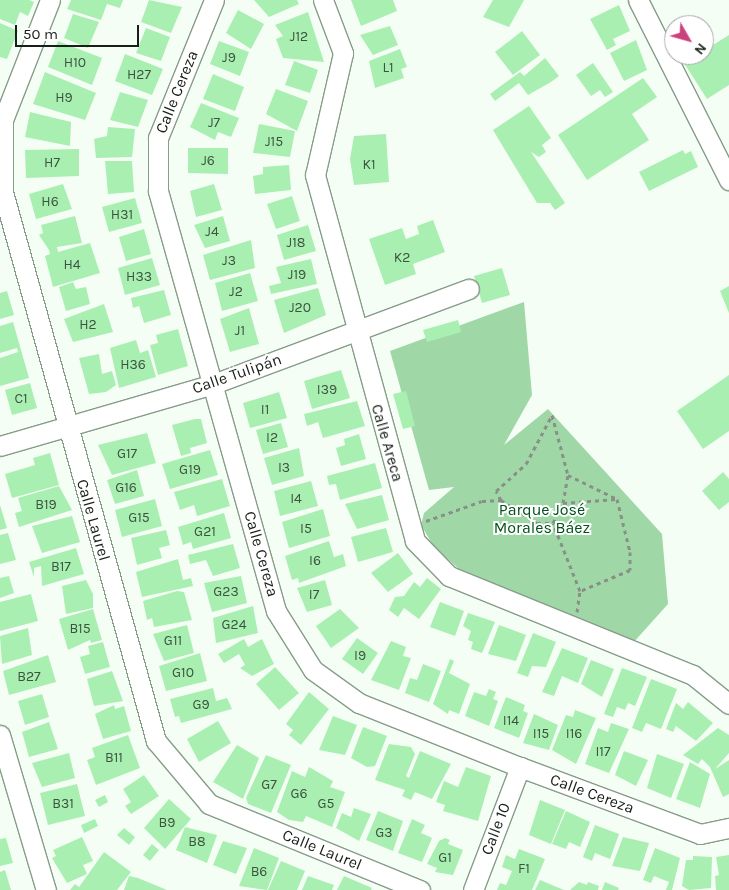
<!DOCTYPE html>
<html>
<head>
<meta charset="utf-8">
<style>
	body { margin:0 }
	#map { position:relative; width:729px; height:890px; overflow:hidden; background:#f5fef5; font-family:Karla,sans-serif }
	div>[style] { position:absolute }
	.green>* { inset:0; background:#9fd8a6 }
	.building>* { inset:0; background:#a9efb2 }
	.path>* { height:3px; margin-top:-1.5px; transform-origin:0; background:repeating-linear-gradient(90deg,#889088 0 4px,transparent 0 8px) }
	.roads { filter:drop-shadow(1px 0 #879c89) drop-shadow(-1px 0 #879c89) drop-shadow(0 1px #879c89) drop-shadow(0 -1px #879c89) }
	.minor>* { height:19px; margin:-9.5px; padding:0 9.5px; transform-origin:9.5px; border-radius:9.5px; background:#fff }
	span { translate:-50% -50%; white-space:nowrap; text-align:center; line-height:1.15; -webkit-text-stroke:4px #fff; paint-order:stroke }
	.number-label { font-size:14px; color:#3c533e }
	.number-label span { -webkit-text-stroke-width:0 }
	.street-label { font-size:16px; color:#171f18 }
	.park-label { font-size:16px; color:#00511b }
	.north { position:absolute; left:664px; top:15px; width:50px; height:50px; box-sizing:border-box; background:#fff; border:1px solid #a2a5a3; border-radius:50%; rotate:128deg; font-size:14px; font-weight:700; line-height:20px; text-align:center; color:#171f18 }
	.north::after { content:''; display:block; margin:auto; width:18px; height:22px; background:#cb427d; clip-path:polygon(50% 0,100% 100%,50% 72%,0 100%) }
	.scale { position:absolute; left:15px; top:25px; width:124px; height:22px; box-sizing:border-box; border:2px solid #171f18; border-top:0; padding-left:6px; font-size:15px; line-height:18px; white-space:nowrap; color:#171f18; -webkit-text-stroke:4px #fff; paint-order:stroke }
</style>
</head>
<body>
<div id="map">
	<div class="green">
		<div style="clip-path:polygon(524px 302px,532px 395px,504px 445px,548px 409px,662px 534px,668px 604px,632px 644px,459px 569px,434px 547px,421px 525px,424px 513px,454px 487px,429px 490px,390px 351px)"></div>
	</div>
	<div class="building">
		<div style="clip-path:polygon(0 0,29px 0,34px 2px,28px 16px,20px 12px,15px 25px,0 19px)"></div>
		<div style="clip-path:polygon(71px 0,123px 0,120px 8px,107px 4px,101px 20px,67px 9px)"></div>
		<div style="clip-path:polygon(149px 0,182px 7px,171px 33px,141px 22px)"></div>
		<div style="clip-path:polygon(254px 0,297px 0,299px 4px,269px 17px)"></div>
		<div style="clip-path:polygon(351px 0,393px 0,397px 11px,361px 26px)"></div>
		<div style="clip-path:polygon(493px 0,524px 0,509px 27px,483px 17px)"></div>
		<div style="clip-path:polygon(619px 5px,630px 31px,613px 39px,616px 45px,607px 50px,590px 19px)"></div>
		<div style="clip-path:polygon(238px 10px,264px 24px,251px 49px,226px 33px)"></div>
		<div style="clip-path:polygon(308px 12px,324px 62px,283px 58px,276px 39px,283px 36px,275px 25px)"></div>
		<div style="clip-path:polygon(73px 14px,99px 22px,88px 48px,64px 38px)"></div>
		<div style="clip-path:polygon(0 23px,18px 31px,7px 59px,0 57px)"></div>
		<div style="clip-path:polygon(390px 26px,398px 45px,373px 55px,360px 35px)"></div>
		<div style="clip-path:polygon(146px 28px,170px 37px,161px 61px,136px 53px)"></div>
		<div style="clip-path:polygon(522px 31px,540px 55px,513px 75px,495px 52px)"></div>
		<div style="clip-path:polygon(729px 35px,729px 85px,707px 99px,684px 63px)"></div>
		<div style="clip-path:polygon(636px 40px,647px 70px,624px 81px,610px 53px)"></div>
		<div style="clip-path:polygon(58px 41px,102px 58px,92px 85px,48px 67px)"></div>
		<div style="clip-path:polygon(219px 41px,249px 52px,240px 76px,210px 64px)"></div>
		<div style="clip-path:polygon(400px 49px,407px 67px,401px 69px,404px 78px,375px 88px,369px 61px)"></div>
		<div style="clip-path:polygon(125px 54px,163px 69px,152px 95px,115px 81px)"></div>
		<div style="clip-path:polygon(545px 58px,559px 76px,551px 82px,528px 95px,519px 83px,495px 101px,490px 94px,520px 72px,524px 76px)"></div>
		<div style="clip-path:polygon(294px 61px,318px 70px,310px 93px,285px 85px)"></div>
		<div style="clip-path:polygon(593px 63px,613px 92px,605px 97px,600px 90px,591px 96px,576px 75px)"></div>
		<div style="clip-path:polygon(45px 72px,96px 93px,85px 120px,33px 104px)"></div>
		<div style="clip-path:polygon(213px 74px,244px 87px,235px 111px,203px 99px)"></div>
		<div style="clip-path:polygon(643px 78px,657px 97px,632px 114px,649px 140px,587px 180px,558px 135px)"></div>
		<div style="clip-path:polygon(276px 89px,308px 101px,297px 131px,266px 114px)"></div>
		<div style="clip-path:polygon(120px 92px,148px 100px,138px 127px,110px 120px)"></div>
		<div style="clip-path:polygon(201px 103px,239px 118px,231px 137px,218px 132px,215px 140px,190px 127px)"></div>
		<div style="clip-path:polygon(529px 106px,551px 138px,542px 145px,546px 152px,539px 157px,531px 152px,565px 203px,555px 210px,550px 203px,537px 203px,493px 130px)"></div>
		<div style="clip-path:polygon(30px 112px,71px 122px,70px 146px,25px 137px)"></div>
		<div style="clip-path:polygon(259px 124px,295px 131px,290px 157px,253px 153px)"></div>
		<div style="clip-path:polygon(108px 127px,135px 129px,132px 157px,96px 158px,94px 139px,107px 136px)"></div>
		<div style="clip-path:polygon(386px 134px,389px 182px,354px 185px,350px 159px,354px 136px)"></div>
		<div style="clip-path:polygon(188px 148px,228px 148px,228px 174px,188px 173px)"></div>
		<div style="clip-path:polygon(79px 149px,79px 176px,26px 178px,25px 150px)"></div>
		<div style="clip-path:polygon(683px 150px,685px 154px,691px 151px,698px 167px,649px 191px,639px 172px)"></div>
		<div style="clip-path:polygon(105px 161px,132px 161px,134px 192px,108px 194px)"></div>
		<div style="clip-path:polygon(289px 165px,291px 190px,255px 194px,253px 176px,263px 174px,263px 167px)"></div>
		<div style="clip-path:polygon(63px 184px,72px 209px,36px 219px,29px 194px)"></div>
		<div style="clip-path:polygon(214px 184px,222px 210px,196px 217px,190px 191px)"></div>
		<div style="clip-path:polygon(292px 196px,300px 221px,276px 229px,267px 204px)"></div>
		<div style="clip-path:polygon(135px 198px,142px 223px,109px 232px,102px 207px)"></div>
		<div style="clip-path:polygon(75px 216px,82px 243px,57px 247px,58px 252px,90px 243px,100px 273px,53px 287px,45px 256px,50px 254px,49px 250px,39px 235px,43px 233px,41px 225px)"></div>
		<div style="clip-path:polygon(223px 216px,230px 241px,205px 248px,194px 225px)"></div>
		<div style="clip-path:polygon(433px 220px,445px 252px,413px 264px,416px 274px,385px 285px,369px 239px,402px 228px,406px 239px,419px 234px,417px 226px)"></div>
		<div style="clip-path:polygon(308px 225px,316px 251px,284px 260px,277px 235px)"></div>
		<div style="clip-path:polygon(144px 229px,151px 254px,126px 261px,119px 237px)"></div>
		<div style="clip-path:polygon(251px 240px,255px 268px,210px 280px,203px 255px)"></div>
		<div style="clip-path:polygon(152px 258px,160px 285px,125px 295px,118px 268px)"></div>
		<div style="clip-path:polygon(311px 259px,317px 284px,271px 294px,269px 286px,281px 283px,276px 267px)"></div>
		<div style="clip-path:polygon(502px 268px,510px 295px,482px 303px,474px 276px)"></div>
		<div style="clip-path:polygon(250px 273px,258px 301px,222px 311px,215px 283px)"></div>
		<div style="clip-path:polygon(73px 282px,76px 289px,86px 287px,90px 304px,66px 311px,59px 287px)"></div>
		<div style="clip-path:polygon(729px 286px,729px 313px,720px 291px)"></div>
		<div style="clip-path:polygon(318px 288px,326px 315px,284px 333px,274px 300px)"></div>
		<div style="clip-path:polygon(164px 290px,171px 315px,144px 323px,139px 306px,133px 308px,131px 298px)"></div>
		<div style="clip-path:polygon(7px 291px,14px 315px,0 319px,0 293px)"></div>
		<div style="clip-path:polygon(104px 304px,113px 332px,73px 342px,64px 319px)"></div>
		<div style="clip-path:polygon(249px 308px,259px 344px,230px 352px,220px 319px)"></div>
		<div style="clip-path:polygon(458px 320px,461px 332px,427px 342px,423px 330px)"></div>
		<div style="clip-path:polygon(13px 322px,29px 378px,0 386px,0 358px,18px 352px,17px 348px,0 353px,0 326px)"></div>
		<div style="clip-path:polygon(178px 329px,188px 366px,158px 375px,150px 345px,158px 343px,156px 335px)"></div>
		<div style="clip-path:polygon(136px 340px,140px 353px,148px 350px,156px 377px,119px 388px,110px 348px)"></div>
		<div style="clip-path:polygon(99px 354px,102px 374px,112px 371px,116px 385px,106px 392px,89px 394px,79px 358px)"></div>
		<div style="clip-path:polygon(341px 370px,350px 398px,312px 409px,304px 381px)"></div>
		<div style="clip-path:polygon(729px 375px,729px 431px,703px 449px,677px 411px)"></div>
		<div style="clip-path:polygon(30px 383px,37px 408px,12px 415px,5px 390px)"></div>
		<div style="clip-path:polygon(406px 391px,415px 426px,403px 429px,393px 394px)"></div>
		<div style="clip-path:polygon(279px 392px,287px 418px,250px 428px,243px 403px)"></div>
		<div style="clip-path:polygon(357px 401px,365px 426px,323px 438px,318px 422px,307px 426px,304px 414px)"></div>
		<div style="clip-path:polygon(195px 419px,201px 419px,207px 443px,190px 448px,191px 453px,181px 456px,172px 425px)"></div>
		<div style="clip-path:polygon(281px 423px,288px 447px,263px 454px,256px 430px)"></div>
		<div style="clip-path:polygon(147px 433px,156px 463px,112px 475px,98px 445px)"></div>
		<div style="clip-path:polygon(359px 434px,366px 459px,341px 466px,336px 448px,345px 445px,344px 439px)"></div>
		<div style="clip-path:polygon(299px 448px,304px 476px,272px 485px,264px 458px)"></div>
		<div style="clip-path:polygon(210px 450px,218px 475px,170px 489px,162px 464px)"></div>
		<div style="clip-path:polygon(50px 453px,59px 485px,12px 498px,5px 474px,35px 465px,33px 458px)"></div>
		<div style="clip-path:polygon(375px 463px,382px 488px,340px 500px,336px 484px,329px 485px,327px 476px)"></div>
		<div style="clip-path:polygon(137px 470px,144px 496px,115px 504px,107px 480px)"></div>
		<div style="clip-path:polygon(723px 472px,729px 479px,729px 502px,719px 510px,702px 491px)"></div>
		<div style="clip-path:polygon(222px 479px,230px 506px,197px 516px,194px 505px,180px 510px,174px 492px)"></div>
		<div style="clip-path:polygon(311px 481px,318px 506px,280px 516px,274px 491px)"></div>
		<div style="clip-path:polygon(59px 486px,72px 510px,19px 527px,15px 513px,22px 511px,18px 498px)"></div>
		<div style="clip-path:polygon(382px 495px,389px 520px,357px 529px,345px 504px)"></div>
		<div style="clip-path:polygon(155px 499px,162px 526px,122px 537px,115px 510px)"></div>
		<div style="clip-path:polygon(0 505px,7px 528px,0 530px)"></div>
		<div style="clip-path:polygon(323px 509px,330px 536px,289px 548px,282px 522px)"></div>
		<div style="clip-path:polygon(224px 513px,231px 538px,193px 549px,191px 542px,183px 545px,178px 527px)"></div>
		<div style="clip-path:polygon(72px 516px,80px 542px,42px 553px,32px 526px)"></div>
		<div style="clip-path:polygon(386px 528px,393px 552px,358px 562px,351px 537px)"></div>
		<div style="clip-path:polygon(166px 530px,170px 545px,159px 548px,162px 558px,137px 565px,131px 538px)"></div>
		<div style="clip-path:polygon(8px 533px,16px 560px,0 564px,0 535px)"></div>
		<div style="clip-path:polygon(329px 541px,334px 557px,343px 554px,346px 566px,299px 583px,298px 578px,292px 580px,285px 556px)"></div>
		<div style="clip-path:polygon(233px 544px,240px 568px,213px 576px,206px 560px,190px 564px,188px 555px)"></div>
		<div style="clip-path:polygon(76px 548px,84px 574px,42px 586px,41px 566px,34px 568px,34px 577px,29px 562px)"></div>
		<div style="clip-path:polygon(398px 553px,413px 574px,388px 592px,371px 573px)"></div>
		<div style="clip-path:polygon(178px 559px,183px 580px,191px 578px,193px 586px,142px 597px,136px 572px)"></div>
		<div style="clip-path:polygon(9px 576px,14px 593px,0 598px,0 578px)"></div>
		<div style="clip-path:polygon(241px 576px,247px 603px,212px 612px,204px 583px)"></div>
		<div style="clip-path:polygon(427px 578px,441px 589px,419px 619px,404px 608px,398px 617px,389px 610px,395px 597px,404px 596px,414px 582px,420px 587px)"></div>
		<div style="clip-path:polygon(86px 580px,93px 594px,93px 608px,66px 614px,62px 586px)"></div>
		<div style="clip-path:polygon(325px 580px,332px 605px,307px 612px,297px 588px)"></div>
		<div style="clip-path:polygon(177px 591px,184px 592px,192px 620px,154px 627px,152px 618px,147px 620px,143px 601px)"></div>
		<div style="clip-path:polygon(31px 594px,38px 621px,0 631px,0 602px)"></div>
		<div style="clip-path:polygon(440px 602px,464px 611px,455px 636px,430px 627px)"></div>
		<div style="clip-path:polygon(253px 606px,258px 633px,216px 643px,213px 618px)"></div>
		<div style="clip-path:polygon(93px 609px,102px 640px,91px 643px,90px 640px,68px 650px,59px 619px)"></div>
		<div style="clip-path:polygon(340px 609px,359px 628px,331px 648px,316px 626px)"></div>
		<div style="clip-path:polygon(468px 613px,495px 622px,482px 653px,471px 649px,473px 642px,468px 640px,471px 631px,463px 626px)"></div>
		<div style="clip-path:polygon(187px 625px,194px 653px,164px 661px,153px 634px)"></div>
		<div style="clip-path:polygon(499px 625px,526px 635px,516px 661px,488px 654px)"></div>
		<div style="clip-path:polygon(28px 628px,32px 655px,2px 664px,0 636px)"></div>
		<div style="clip-path:polygon(533px 633px,556px 642px,546px 667px,532px 666px,528px 677px,517px 673px)"></div>
		<div style="clip-path:polygon(357px 638px,378px 653px,363px 674px,342px 659px)"></div>
		<div style="clip-path:polygon(244px 639px,248px 647px,262px 639px,274px 664px,252px 676px,240px 668px,245px 665px,239px 654px,224px 663px,218px 654px)"></div>
		<div style="clip-path:polygon(391px 641px,406px 647px,403px 656px,411px 658px,399px 690px,371px 680px)"></div>
		<div style="clip-path:polygon(103px 642px,110px 667px,85px 674px,80px 657px,90px 654px,88px 646px)"></div>
		<div style="clip-path:polygon(562px 648px,588px 658px,578px 683px,562px 676px,554px 696px,542px 692px)"></div>
		<div style="clip-path:polygon(200px 653px,207px 681px,166px 691px,159px 666px)"></div>
		<div style="clip-path:polygon(48px 655px,56px 682px,9px 695px,3px 671px)"></div>
		<div style="clip-path:polygon(450px 659px,454px 661px,449px 673px,470px 684px,459px 714px,449px 710px,448px 714px,433px 704px)"></div>
		<div style="clip-path:polygon(591px 660px,614px 669px,602px 697px,581px 684px)"></div>
		<div style="clip-path:polygon(423px 664px,441px 671px,429px 702px,405px 693px,410px 678px,417px 680px)"></div>
		<div style="clip-path:polygon(275px 667px,299px 693px,279px 710px,256px 684px)"></div>
		<div style="clip-path:polygon(622px 668px,647px 677px,635px 706px,628px 703px,625px 710px,617px 707px,613px 717px,604px 714px)"></div>
		<div style="clip-path:polygon(112px 671px,123px 701px,94px 706px,87px 679px)"></div>
		<div style="clip-path:polygon(651px 679px,677px 689px,661px 729px,646px 723px,642px 732px,632px 728px)"></div>
		<div style="clip-path:polygon(213px 688px,216px 701px,227px 698px,232px 709px,181px 723px,179px 716px,175px 717px,170px 699px)"></div>
		<div style="clip-path:polygon(489px 689px,496px 692px,493px 699px,498px 701px,489px 726px,465px 716px,474px 692px,486px 696px)"></div>
		<div style="clip-path:polygon(309px 692px,329px 709px,301px 745px,289px 735px,293px 730px,286px 724px)"></div>
		<div style="clip-path:polygon(42px 694px,49px 717px,25px 725px,18px 701px)"></div>
		<div style="clip-path:polygon(506px 697px,525px 705px,523px 711px,528px 713px,519px 738px,494px 728px)"></div>
		<div style="clip-path:polygon(688px 702px,713px 723px,696px 741px,676px 726px,673px 732px,666px 729px,676px 703px,683px 709px)"></div>
		<div style="clip-path:polygon(114px 705px,115px 709px,124px 706px,131px 731px,103px 739px,95px 714px)"></div>
		<div style="clip-path:polygon(575px 710px,596px 718px,576px 764px,552px 750px,566px 715px,573px 717px)"></div>
		<div style="clip-path:polygon(534px 714px,558px 725px,549px 750px,523px 743px)"></div>
		<div style="clip-path:polygon(333px 716px,357px 725px,345px 755px,319px 750px)"></div>
		<div style="clip-path:polygon(218px 721px,231px 743px,199px 762px,187px 739px)"></div>
		<div style="clip-path:polygon(49px 722px,58px 749px,29px 757px,22px 732px)"></div>
		<div style="clip-path:polygon(611px 723px,629px 729px,609px 773px,585px 764px,598px 728px,608px 732px)"></div>
		<div style="clip-path:polygon(363px 727px,387px 736px,375px 766px,367px 767px,351px 758px)"></div>
		<div style="clip-path:polygon(718px 728px,729px 735px,729px 753px,715px 769px,729px 760px,729px 794px,723px 797px,710px 767px,702px 759px,698px 764px,683px 755px)"></div>
		<div style="clip-path:polygon(128px 735px,140px 768px,96px 785px,87px 760px,95px 757px,92px 748px)"></div>
		<div style="clip-path:polygon(389px 744px,411px 747px,415px 754px,406px 776px,409px 778px,420px 751px,451px 764px,432px 799px,415px 792px,411px 800px,402px 796px,405px 790px,375px 780px)"></div>
		<div style="clip-path:polygon(237px 745px,259px 758px,243px 799px,213px 782px)"></div>
		<div style="clip-path:polygon(624px 751px,648px 760px,636px 786px,615px 775px)"></div>
		<div style="clip-path:polygon(69px 753px,75px 778px,42px 787px,32px 763px)"></div>
		<div style="clip-path:polygon(657px 754px,684px 764px,671px 798px,647px 788px)"></div>
		<div style="clip-path:polygon(266px 755px,291px 765px,271px 813px,248px 804px,246px 798px)"></div>
		<div style="clip-path:polygon(690px 762px,710px 774px,700px 808px,676px 799px)"></div>
		<div style="clip-path:polygon(309px 767px,333px 781px,330px 787px,345px 792px,332px 827px,306px 816px,303px 822px,289px 820px,277px 812px,292px 771px,305px 777px)"></div>
		<div style="clip-path:polygon(466px 767px,491px 776px,478px 821px,443px 811px,445px 805px,436px 802px,444px 781px,458px 787px)"></div>
		<div style="clip-path:polygon(144px 775px,159px 796px,131px 814px,125px 806px,131px 802px,123px 789px)"></div>
		<div style="clip-path:polygon(77px 784px,85px 816px,48px 825px,40px 793px)"></div>
		<div style="clip-path:polygon(105px 795px,108px 802px,99px 807px,95px 800px)"></div>
		<div style="clip-path:polygon(169px 799px,191px 819px,165px 849px,144px 828px)"></div>
		<div style="clip-path:polygon(540px 800px,565px 810px,551px 844px,529px 835px)"></div>
		<div style="clip-path:polygon(354px 808px,371px 814px,359px 841px,336px 828px,342px 813px,351px 817px)"></div>
		<div style="clip-path:polygon(378px 811px,403px 821px,393px 851px,366px 840px)"></div>
		<div style="clip-path:polygon(566px 811px,590px 822px,580px 847px,569px 842px,566px 849px,552px 844px)"></div>
		<div style="clip-path:polygon(95px 819px,98px 826px,84px 833px,81px 825px)"></div>
		<div style="clip-path:polygon(412px 819px,425px 825px,421px 833px,432px 838px,422px 862px,398px 853px)"></div>
		<div style="clip-path:polygon(595px 825px,619px 834px,610px 859px,595px 853px,592px 861px,583px 857px)"></div>
		<div style="clip-path:polygon(185px 827px,217px 835px,207px 863px,176px 850px)"></div>
		<div style="clip-path:polygon(124px 828px,135px 837px,129px 845px,117px 835px)"></div>
		<div style="clip-path:polygon(82px 837px,93px 861px,83px 865px,87px 874px,67px 883px,52px 858px,56px 856px,53px 850px)"></div>
		<div style="clip-path:polygon(623px 837px,649px 843px,640px 871px,612px 866px)"></div>
		<div style="clip-path:polygon(6px 838px,13px 863px,0 866px,0 839px)"></div>
		<div style="clip-path:polygon(445px 838px,450px 840px,448px 844px,463px 850px,453px 875px,435px 872px,437px 868px,427px 864px,439px 841px)"></div>
		<div style="clip-path:polygon(223px 841px,247px 848px,236px 874px,213px 865px)"></div>
		<div style="clip-path:polygon(152px 844px,159px 850px,150px 861px,143px 855px)"></div>
		<div style="clip-path:polygon(254px 848px,279px 858px,267px 890px,239px 886px)"></div>
		<div style="clip-path:polygon(655px 848px,680px 858px,672px 890px,666px 890px,669px 882px,654px 876px,651px 883px,643px 880px)"></div>
		<div style="clip-path:polygon(519px 849px,545px 859px,532px 890px,497px 890px,500px 883px,506px 885px,512px 871px,502px 867px,506px 855px,515px 859px)"></div>
		<div style="clip-path:polygon(104px 852px,131px 872px,117px 890px,70px 890px,75px 884px,79px 887px)"></div>
		<div style="clip-path:polygon(729px 855px,729px 890px,716px 890px,715px 876px,719px 875px,716px 857px)"></div>
		<div style="clip-path:polygon(693px 856px,712px 857px,711px 888px,689px 890px,682px 886px,686px 860px,693px 860px)"></div>
		<div style="clip-path:polygon(281px 861px,305px 871px,297px 890px,268px 890px)"></div>
		<div style="clip-path:polygon(5px 870px,11px 890px,0 890px,0 872px)"></div>
		<div style="clip-path:polygon(129px 876px,138px 878px,167px 890px,124px 890px)"></div>
		<div style="clip-path:polygon(308px 876px,334px 885px,332px 890px,302px 890px)"></div>
		<div style="clip-path:polygon(344px 876px,372px 888px,371px 890px,337px 890px)"></div>
		<div style="clip-path:polygon(540px 880px,564px 890px,535px 890px)"></div>
		<div style="clip-path:polygon(579px 882px,587px 885px,588px 882px,599px 886px,598px 890px,570px 890px)"></div>
		<div style="clip-path:polygon(605px 882px,619px 888px,618px 890px,602px 890px)"></div>
	</div>
	<div class="path">
		<div style="left:501px;top:500px;width:10px;rotate:-119deg"></div>
		<div style="left:496px;top:491px;width:40px;rotate:-42deg"></div>
		<div style="left:526px;top:464px;width:55px;rotate:-62deg"></div>
		<div style="left:552px;top:415px;width:62px;rotate:75.1deg"></div>
		<div style="left:568px;top:475px;width:55px;rotate:26.1deg"></div>
		<div style="left:617px;top:499px;width:55px;rotate:76.2deg"></div>
		<div style="left:630px;top:552px;width:18px;rotate:90deg"></div>
		<div style="left:630px;top:570px;width:54px;rotate:157.2deg"></div>
		<div style="left:580px;top:591px;width:73px;rotate:-111.7deg"></div>
		<div style="left:553px;top:523px;width:22px;rotate:-63deg"></div>
		<div style="left:563px;top:503px;width:54px;rotate:-4.2deg"></div>
		<div style="left:563px;top:503px;width:28px;rotate:-80deg"></div>
		<div style="left:426px;top:521px;width:59px;rotate:-19.7deg"></div>
		<div style="left:482px;top:501px;width:19px;rotate:-3deg"></div>
		<div style="left:501px;top:500px;width:43px;rotate:32.6deg"></div>
		<div style="left:537px;top:523px;width:16px"></div>
		<div style="left:577px;top:612px;width:21px;rotate:-82deg"></div>
	</div>
	<div class="roads">
		<div class="minor">
			<div style="left:50px;top:0;width:129px;rotate:111.4deg"></div>
			<div style="left:3px;top:120px;width:72px;rotate:90deg"></div>
			<div style="left:3px;top:192px;width:570px;rotate:74.43deg"></div>
			<div style="left:156px;top:741px;width:82px;rotate:49.9deg"></div>
			<div style="left:209px;top:804px;width:228px;rotate:22.2deg"></div>
			<div style="left:214px;top:0;width:149px;rotate:112.1deg"></div>
			<div style="left:158px;top:138px;width:53px;rotate:90deg"></div>
			<div style="left:158px;top:191px;width:436px;rotate:74.3deg"></div>
			<div style="left:276px;top:611px;width:70px;rotate:57.9deg"></div>
			<div style="left:313px;top:670px;width:57px;rotate:35.7deg"></div>
			<div style="left:359px;top:703px;width:173px;rotate:21.7deg"></div>
			<div style="left:520px;top:767px;width:192px;rotate:20.4deg"></div>
			<div style="left:700px;top:834px;width:30px;rotate:-12deg"></div>
			<div style="left:323px;top:0;width:57px;rotate:69.3deg"></div>
			<div style="left:343px;top:53px;width:125px;rotate:102.9deg"></div>
			<div style="left:315px;top:175px;width:379px;rotate:74.7deg"></div>
			<div style="left:415px;top:541px;width:49px;rotate:45.8deg"></div>
			<div style="left:449px;top:576px;width:263px;rotate:22.1deg"></div>
			<div style="left:693px;top:675px;width:46px;rotate:38.9deg"></div>
			<div style="left:638px;top:0;width:202px;rotate:63.2deg"></div>
			<div style="left:0;top:446px;width:222px;rotate:-16.2deg"></div>
			<div style="left:213px;top:384px;width:273px;rotate:-20.4deg"></div>
			<div style="left:0;top:735px;width:162px;rotate:73.5deg"></div>
			<div style="left:473px;top:890px;width:132px;rotate:-69.1deg"></div>
		</div>
	</div>
	<div class="number-label">
		<span style="left:299px;top:37px">J12</span>
		<span style="left:229px;top:58px">J9</span>
		<span style="left:75px;top:63px">H10</span>
		<span style="left:388px;top:68px">L1</span>
		<span style="left:139px;top:75px">H27</span>
		<span style="left:64px;top:98px">H9</span>
		<span style="left:214px;top:123px">J7</span>
		<span style="left:274px;top:142px">J15</span>
		<span style="left:208px;top:161px">J6</span>
		<span style="left:52px;top:163px">H7</span>
		<span style="left:369px;top:165px">K1</span>
		<span style="left:50px;top:202px">H6</span>
		<span style="left:122px;top:215px">H31</span>
		<span style="left:212px;top:232px">J4</span>
		<span style="left:296px;top:243px">J18</span>
		<span style="left:402px;top:258px">K2</span>
		<span style="left:229px;top:261px">J3</span>
		<span style="left:72px;top:265px">H4</span>
		<span style="left:297px;top:275px">J19</span>
		<span style="left:139px;top:277px">H33</span>
		<span style="left:236px;top:292px">J2</span>
		<span style="left:300px;top:308px">J20</span>
		<span style="left:88px;top:325px">H2</span>
		<span style="left:240px;top:331px">J1</span>
		<span style="left:133px;top:365px">H36</span>
		<span style="left:327px;top:390px">I39</span>
		<span style="left:21px;top:399px">C1</span>
		<span style="left:265px;top:410px">I1</span>
		<span style="left:272px;top:438px">I2</span>
		<span style="left:127px;top:454px">G17</span>
		<span style="left:284px;top:468px">I3</span>
		<span style="left:190px;top:470px">G19</span>
		<span style="left:126px;top:488px">G16</span>
		<span style="left:296px;top:499px">I4</span>
		<span style="left:46px;top:505px">B19</span>
		<span style="left:139px;top:518px">G15</span>
		<span style="left:306px;top:529px">I5</span>
		<span style="left:205px;top:532px">G21</span>
		<span style="left:315px;top:561px">I6</span>
		<span style="left:61px;top:567px">B17</span>
		<span style="left:226px;top:592px">G23</span>
		<span style="left:314px;top:595px">I7</span>
		<span style="left:234px;top:625px">G24</span>
		<span style="left:80px;top:629px">B15</span>
		<span style="left:173px;top:641px">G11</span>
		<span style="left:360px;top:656px">I9</span>
		<span style="left:183px;top:673px">G10</span>
		<span style="left:29px;top:677px">B27</span>
		<span style="left:201px;top:705px">G9</span>
		<span style="left:511px;top:721px">I14</span>
		<span style="left:541px;top:734px">I15</span>
		<span style="left:574px;top:734px">I16</span>
		<span style="left:603px;top:752px">I17</span>
		<span style="left:114px;top:758px">B11</span>
		<span style="left:269px;top:785px">G7</span>
		<span style="left:299px;top:794px">G6</span>
		<span style="left:63px;top:804px">B31</span>
		<span style="left:326px;top:804px">G5</span>
		<span style="left:167px;top:823px">B9</span>
		<span style="left:384px;top:833px">G3</span>
		<span style="left:197px;top:842px">B8</span>
		<span style="left:445px;top:858px">G1</span>
		<span style="left:524px;top:869px">F1</span>
		<span style="left:259px;top:872px">B6</span>
	</div>
	<div class="street-label">
		<span style="left:177px;top:92px;rotate:-68deg">Calle Cereza</span>
		<span style="left:237px;top:374px;rotate:-19deg">Calle Tulipán</span>
		<span style="left:387px;top:443px;rotate:74deg">Calle Areca</span>
		<span style="left:93px;top:520px;rotate:74deg">Calle Laurel</span>
		<span style="left:261px;top:554px;rotate:74deg">Calle Cereza</span>
		<span style="left:592px;top:794px;rotate:20deg">Calle Cereza</span>
		<span style="left:496px;top:829px;rotate:-69deg">Calle 10</span>
		<span style="left:322px;top:850px;rotate:22deg">Calle Laurel</span>
	</div>
	<div class="park-label">
		<span style="left:542px;top:519px">Parque José<br>Morales Báez</span>
	</div>
	<div class="north">N</div>
	<div class="scale">50 m</div>
</div>
</body>
</html>
